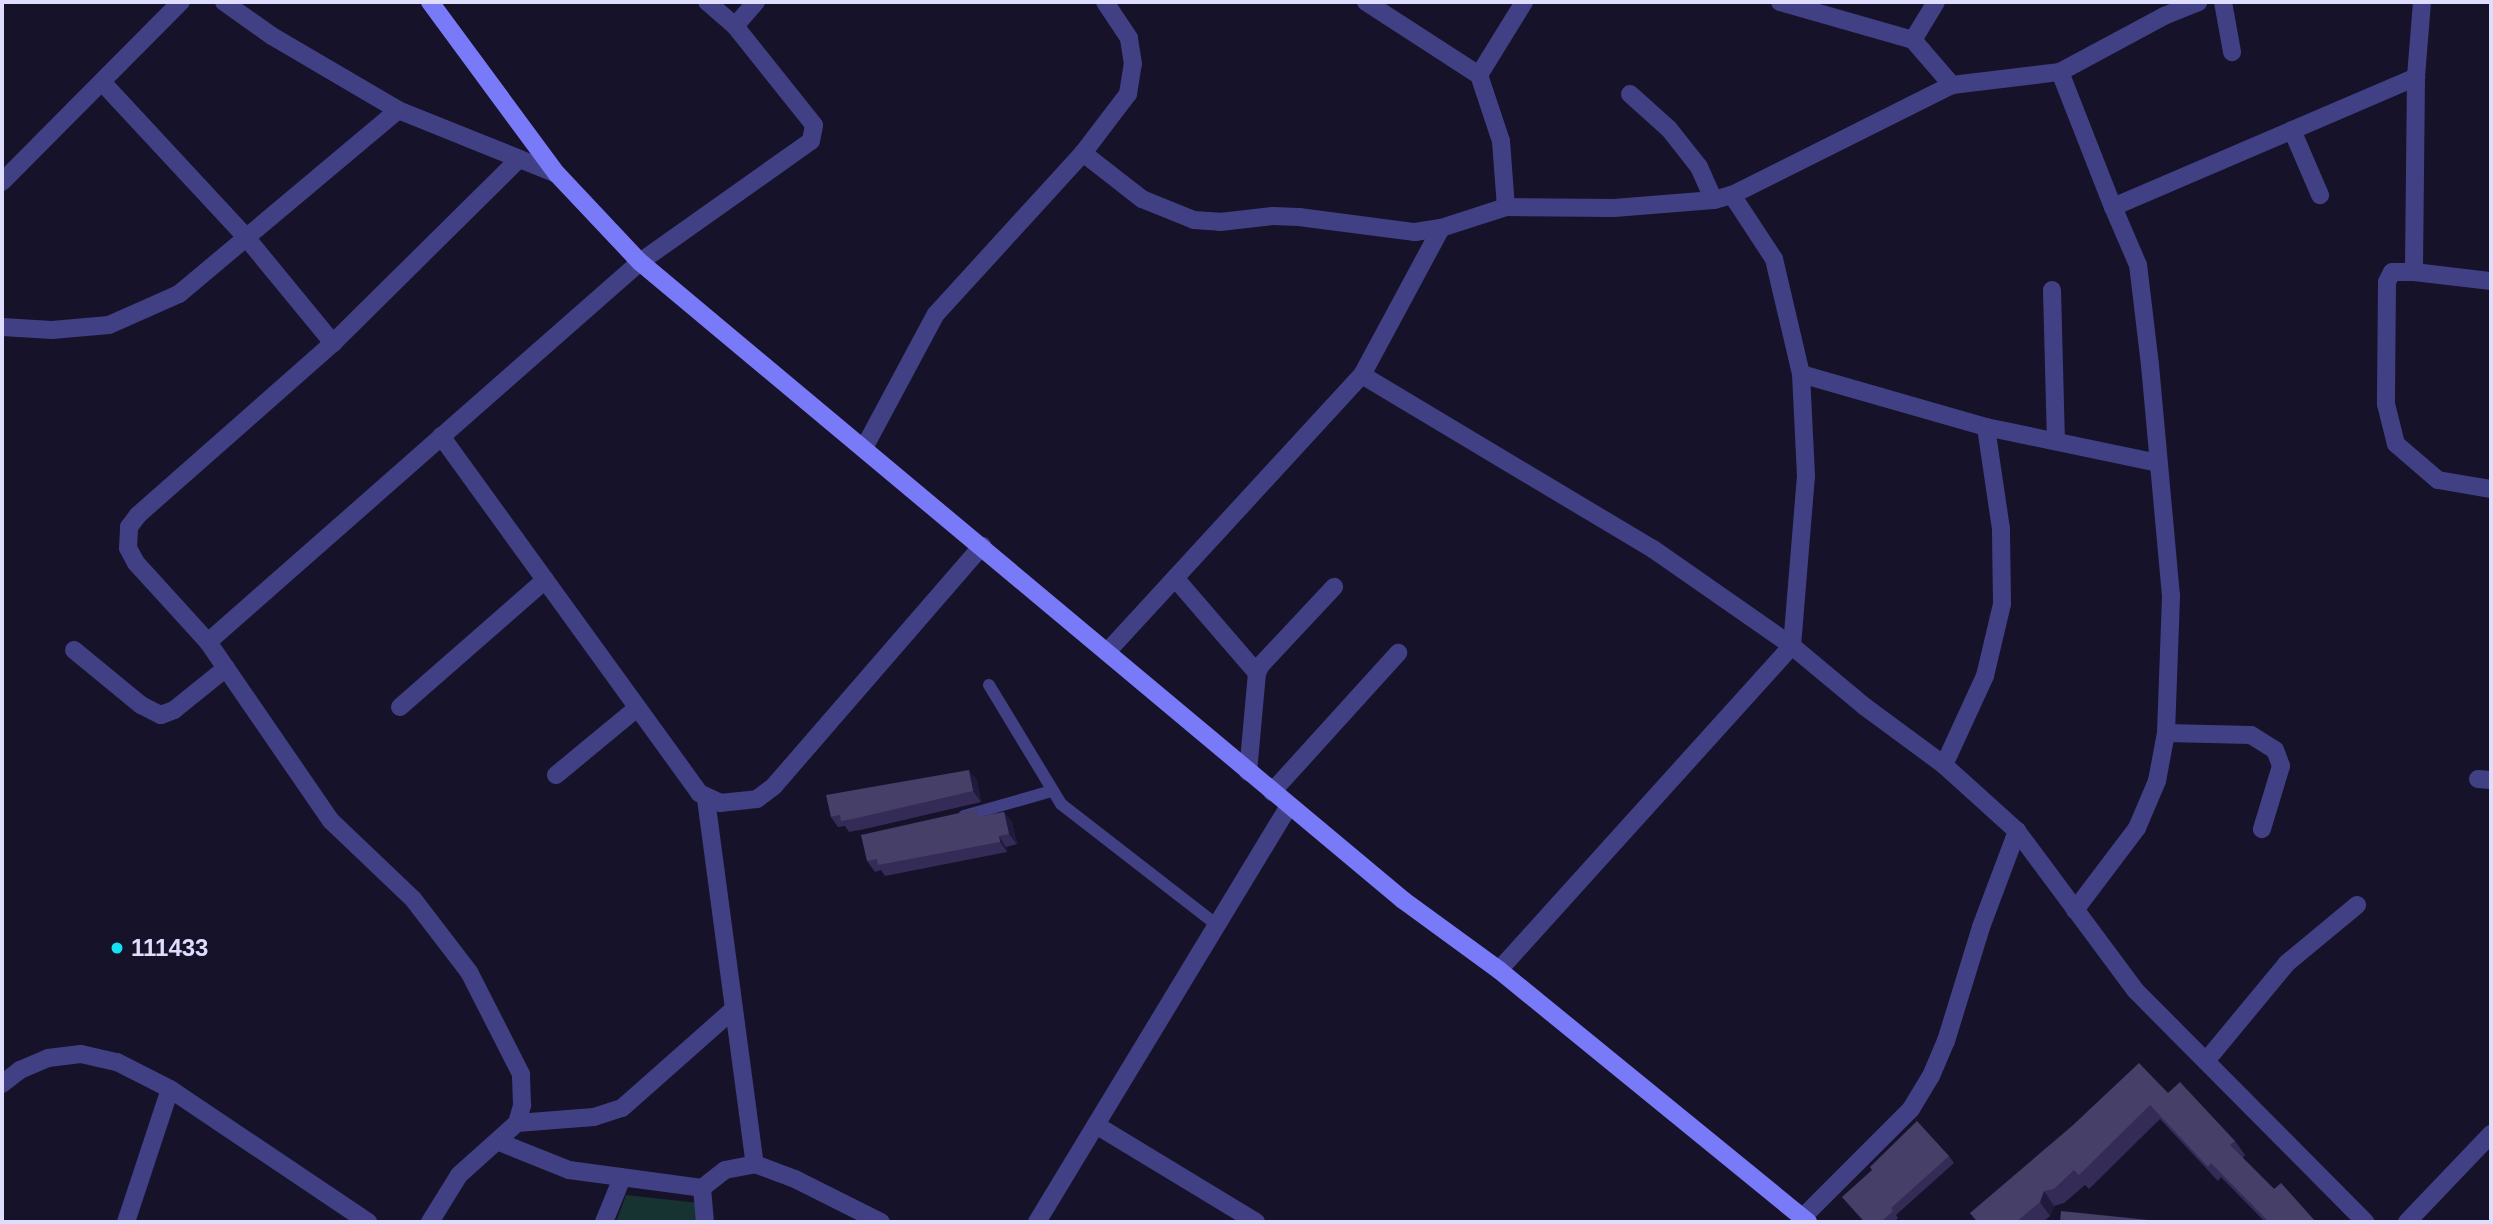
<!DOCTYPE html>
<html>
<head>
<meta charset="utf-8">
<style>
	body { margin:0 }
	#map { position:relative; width:2493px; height:1224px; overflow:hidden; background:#161229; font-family:Helvetica,sans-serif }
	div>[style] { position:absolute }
	.green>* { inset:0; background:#163331 }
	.lane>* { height:12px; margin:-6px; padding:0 6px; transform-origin:6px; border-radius:6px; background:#414085 }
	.street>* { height:18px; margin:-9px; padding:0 9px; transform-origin:9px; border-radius:9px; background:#414085 }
	.secondary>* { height:18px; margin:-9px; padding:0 9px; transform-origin:9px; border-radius:9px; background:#797af8 }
	.wall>* { inset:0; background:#342c56 }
	.shaded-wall>* { inset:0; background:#201a3c }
	.building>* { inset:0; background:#463f68 }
	.dots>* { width:19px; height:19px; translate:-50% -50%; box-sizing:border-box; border:4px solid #161229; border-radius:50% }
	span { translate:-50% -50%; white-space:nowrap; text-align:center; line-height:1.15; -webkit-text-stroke:5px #161229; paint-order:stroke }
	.poi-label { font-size:24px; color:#dfddfd; font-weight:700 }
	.left { translate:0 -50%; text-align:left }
	.frame { position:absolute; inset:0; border:4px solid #dfddfd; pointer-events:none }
</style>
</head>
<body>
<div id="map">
	<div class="green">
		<div style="clip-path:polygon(626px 1195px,699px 1203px,702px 1222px,616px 1222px)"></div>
	</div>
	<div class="lane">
		<div style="left:989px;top:685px;width:139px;rotate:58.8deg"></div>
		<div style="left:1061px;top:804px;width:197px;rotate:37.8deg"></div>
		<div style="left:964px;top:816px;width:91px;rotate:-15.9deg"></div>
	</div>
	<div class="street">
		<div style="left:224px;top:2px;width:59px;rotate:35.3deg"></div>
		<div style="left:272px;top:36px;width:146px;rotate:30.4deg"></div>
		<div style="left:398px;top:110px;width:171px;rotate:21.9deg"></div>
		<div style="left:1366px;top:2px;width:135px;rotate:32.9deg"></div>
		<div style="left:1479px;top:75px;width:70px;rotate:71.6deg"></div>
		<div style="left:1501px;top:141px;width:66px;rotate:85.7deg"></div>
		<div style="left:1780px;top:2px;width:138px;rotate:15.9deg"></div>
		<div style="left:1913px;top:40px;width:60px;rotate:49.1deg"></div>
		<div style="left:2223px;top:2px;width:51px;rotate:79.8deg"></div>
		<div style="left:2422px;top:2px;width:75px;rotate:94.6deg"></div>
		<div style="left:2416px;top:77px;width:195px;rotate:90.6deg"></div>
		<div style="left:2414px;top:272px;width:78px;rotate:6.7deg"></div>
		<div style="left:735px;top:26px;width:32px;rotate:-49deg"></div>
		<div style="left:1913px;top:40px;width:44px;rotate:-58.8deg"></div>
		<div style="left:2060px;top:72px;width:145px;rotate:68.6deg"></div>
		<div style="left:1479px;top:75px;width:86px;rotate:-58.3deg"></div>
		<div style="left:102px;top:82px;width:210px;rotate:47.1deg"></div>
		<div style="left:245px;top:236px;width:139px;rotate:50.6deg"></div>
		<div style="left:1630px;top:94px;width:52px;rotate:41.9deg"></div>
		<div style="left:1669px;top:129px;width:48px;rotate:51.7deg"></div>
		<div style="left:1699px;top:167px;width:36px;rotate:66deg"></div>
		<div style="left:2292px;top:130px;width:71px;rotate:66.7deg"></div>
		<div style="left:1083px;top:153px;width:75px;rotate:37.9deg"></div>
		<div style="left:1142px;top:199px;width:56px;rotate:22deg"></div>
		<div style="left:1194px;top:220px;width:26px;rotate:4deg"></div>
		<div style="left:1220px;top:222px;width:53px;rotate:-6.5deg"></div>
		<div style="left:1273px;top:216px;width:26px;rotate:2deg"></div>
		<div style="left:1299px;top:217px;width:117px;rotate:7.4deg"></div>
		<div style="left:1415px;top:232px;width:26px;rotate:-9deg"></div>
		<div style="left:1441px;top:228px;width:68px;rotate:-17.9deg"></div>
		<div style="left:1506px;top:207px;width:108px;rotate:0.5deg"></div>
		<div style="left:1614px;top:208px;width:100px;rotate:-4.6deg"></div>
		<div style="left:1714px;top:200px;width:19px;rotate:-16deg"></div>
		<div style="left:1732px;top:195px;width:246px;rotate:-26.6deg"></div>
		<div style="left:1952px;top:85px;width:109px;rotate:-6.9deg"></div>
		<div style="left:2060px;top:72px;width:118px;rotate:-28.3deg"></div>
		<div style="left:2164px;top:16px;width:37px;rotate:-22deg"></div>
		<div style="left:2px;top:182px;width:254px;rotate:-45.2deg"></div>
		<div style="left:2414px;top:272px;width:22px;rotate:180deg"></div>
		<div style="left:2392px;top:272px;width:11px;rotate:117deg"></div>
		<div style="left:2387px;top:282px;width:122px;rotate:90.5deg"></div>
		<div style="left:2386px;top:404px;width:41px;rotate:76deg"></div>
		<div style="left:2396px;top:444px;width:55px;rotate:40.6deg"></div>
		<div style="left:2438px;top:480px;width:54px;rotate:9.6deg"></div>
		<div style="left:2052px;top:290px;width:151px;rotate:88.5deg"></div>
		<div style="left:2px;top:327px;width:50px;rotate:3.4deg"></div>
		<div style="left:52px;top:330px;width:57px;rotate:-5deg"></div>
		<div style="left:109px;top:325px;width:77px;rotate:-23.9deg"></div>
		<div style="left:179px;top:294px;width:286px;rotate:-40deg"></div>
		<div style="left:1801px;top:374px;width:192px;rotate:16deg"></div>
		<div style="left:1986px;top:427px;width:176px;rotate:11.8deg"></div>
		<div style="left:1362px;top:375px;width:339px;rotate:30.9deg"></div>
		<div style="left:1653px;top:549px;width:169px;rotate:34.9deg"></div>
		<div style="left:1792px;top:646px;width:94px;rotate:39.8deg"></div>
		<div style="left:1864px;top:706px;width:99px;rotate:36.4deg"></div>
		<div style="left:1944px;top:765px;width:98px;rotate:42.1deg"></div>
		<div style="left:2017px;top:831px;width:198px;rotate:53.4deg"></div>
		<div style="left:2135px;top:990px;width:327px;rotate:45.2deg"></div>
		<div style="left:441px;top:436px;width:440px;rotate:54.1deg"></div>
		<div style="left:699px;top:793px;width:23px;rotate:25deg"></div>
		<div style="left:720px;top:803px;width:37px;rotate:-6deg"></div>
		<div style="left:757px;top:799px;width:21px;rotate:-37deg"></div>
		<div style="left:774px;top:786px;width:318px;rotate:-49.1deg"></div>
		<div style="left:864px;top:448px;width:152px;rotate:-61.8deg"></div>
		<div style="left:936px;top:314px;width:218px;rotate:-47.6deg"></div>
		<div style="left:1083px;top:153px;width:74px;rotate:-52.7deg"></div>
		<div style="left:1128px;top:94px;width:30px;rotate:-81deg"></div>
		<div style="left:1133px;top:64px;width:26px;rotate:-99deg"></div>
		<div style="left:1129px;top:38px;width:43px;rotate:-123.7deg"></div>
		<div style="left:1175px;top:578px;width:125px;rotate:49.2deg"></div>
		<div style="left:208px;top:642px;width:107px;rotate:-132.3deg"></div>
		<div style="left:136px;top:563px;width:17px;rotate:-118deg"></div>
		<div style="left:128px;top:548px;width:21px;rotate:-87deg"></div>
		<div style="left:129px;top:527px;width:15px;rotate:-53deg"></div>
		<div style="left:138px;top:515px;width:260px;rotate:-41.4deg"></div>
		<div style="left:333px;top:343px;width:260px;rotate:-44.7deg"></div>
		<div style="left:74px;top:650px;width:87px;rotate:39.4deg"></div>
		<div style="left:141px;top:705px;width:22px;rotate:27deg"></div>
		<div style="left:161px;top:715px;width:14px;rotate:-21deg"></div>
		<div style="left:174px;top:710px;width:67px;rotate:-38.9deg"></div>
		<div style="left:1107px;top:652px;width:377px;rotate:-47.4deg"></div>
		<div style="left:1362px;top:375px;width:167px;rotate:-61.7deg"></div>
		<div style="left:400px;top:707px;width:193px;rotate:-41.2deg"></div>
		<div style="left:2166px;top:733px;width:85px;rotate:1.3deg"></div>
		<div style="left:2251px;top:735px;width:28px;rotate:32deg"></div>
		<div style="left:2275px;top:750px;width:17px;rotate:69deg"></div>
		<div style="left:2281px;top:766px;width:66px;rotate:106.8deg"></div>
		<div style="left:1944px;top:765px;width:98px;rotate:-65.3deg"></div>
		<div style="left:1985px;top:676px;width:74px;rotate:-76.7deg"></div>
		<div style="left:2002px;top:604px;width:75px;rotate:-90.8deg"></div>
		<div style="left:2001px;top:529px;width:103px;rotate:-98.4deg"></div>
		<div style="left:1248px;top:772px;width:99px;rotate:-84.8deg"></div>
		<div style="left:1257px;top:673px;width:9px;rotate:-63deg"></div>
		<div style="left:1261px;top:665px;width:107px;rotate:-46.9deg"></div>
		<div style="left:556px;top:775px;width:105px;rotate:-39.6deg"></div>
		<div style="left:2478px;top:779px;width:13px;rotate:4deg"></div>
		<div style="left:1272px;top:792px;width:188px;rotate:-47.8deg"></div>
		<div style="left:706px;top:799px;width:368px;rotate:82.4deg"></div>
		<div style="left:2075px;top:910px;width:103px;rotate:-52.9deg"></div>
		<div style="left:2137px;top:828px;width:51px;rotate:-66.9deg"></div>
		<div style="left:2157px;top:781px;width:49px;rotate:-79.4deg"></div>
		<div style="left:2166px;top:733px;width:137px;rotate:-87.9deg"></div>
		<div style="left:2171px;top:596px;width:232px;rotate:-95.2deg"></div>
		<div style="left:2150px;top:365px;width:101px;rotate:-96.8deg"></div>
		<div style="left:2138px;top:265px;width:63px;rotate:-113.3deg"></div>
		<div style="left:2113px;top:207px;width:330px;rotate:-23.2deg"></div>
		<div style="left:1499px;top:970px;width:437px;rotate:-47.9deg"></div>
		<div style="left:1792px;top:646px;width:171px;rotate:-85.3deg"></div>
		<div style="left:1806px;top:476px;width:102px;rotate:-92.8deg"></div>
		<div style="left:1801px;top:374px;width:118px;rotate:-103.2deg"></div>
		<div style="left:1774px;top:259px;width:77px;rotate:-123.3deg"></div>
		<div style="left:2206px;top:1061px;width:127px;rotate:-50.4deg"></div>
		<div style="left:2287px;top:963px;width:91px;rotate:-39.6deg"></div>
		<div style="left:2px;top:1084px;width:23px;rotate:-38deg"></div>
		<div style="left:20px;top:1070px;width:30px;rotate:-23deg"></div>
		<div style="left:48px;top:1058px;width:33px;rotate:-7deg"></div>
		<div style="left:81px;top:1054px;width:37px;rotate:13deg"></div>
		<div style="left:117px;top:1062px;width:59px;rotate:27deg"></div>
		<div style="left:517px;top:1123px;width:77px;rotate:-4.5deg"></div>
		<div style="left:594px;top:1117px;width:29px;rotate:-18deg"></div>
		<div style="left:622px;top:1108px;width:149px;rotate:-41.5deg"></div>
		<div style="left:1096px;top:1125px;width:187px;rotate:31.2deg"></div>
		<div style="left:499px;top:1142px;width:75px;rotate:21.8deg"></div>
		<div style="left:569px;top:1170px;width:134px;rotate:7.7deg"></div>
		<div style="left:702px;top:1188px;width:29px;rotate:-38deg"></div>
		<div style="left:725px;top:1170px;width:31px;rotate:-11deg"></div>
		<div style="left:755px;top:1164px;width:43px;rotate:20.6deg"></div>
		<div style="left:795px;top:1179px;width:96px;rotate:26.6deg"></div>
		<div style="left:702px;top:1188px;width:34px;rotate:85deg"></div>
		<div style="left:1803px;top:1217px;width:153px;rotate:-45deg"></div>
		<div style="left:1911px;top:1109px;width:39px;rotate:-59deg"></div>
		<div style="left:1931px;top:1076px;width:38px;rotate:-67deg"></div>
		<div style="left:1946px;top:1041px;width:119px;rotate:-72.9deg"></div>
		<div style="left:1981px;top:927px;width:103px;rotate:-69.4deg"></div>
		<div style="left:126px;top:1222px;width:140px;rotate:-71.7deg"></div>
		<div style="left:170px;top:1089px;width:239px;rotate:33.9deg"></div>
		<div style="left:430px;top:1222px;width:55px;rotate:-58.3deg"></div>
		<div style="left:459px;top:1175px;width:78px;rotate:-41.9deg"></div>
		<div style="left:517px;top:1123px;width:19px;rotate:-74deg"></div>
		<div style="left:522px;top:1105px;width:31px;rotate:-92deg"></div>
		<div style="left:521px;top:1074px;width:114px;rotate:-117deg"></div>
		<div style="left:469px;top:972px;width:92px;rotate:-127.5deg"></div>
		<div style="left:413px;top:899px;width:113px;rotate:-136.4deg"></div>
		<div style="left:331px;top:821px;width:217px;rotate:-124.5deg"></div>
		<div style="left:208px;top:642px;width:575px;rotate:-41.34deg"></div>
		<div style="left:640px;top:262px;width:209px;rotate:-35.3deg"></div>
		<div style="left:811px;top:141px;width:16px;rotate:-79deg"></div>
		<div style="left:814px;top:125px;width:127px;rotate:-128.6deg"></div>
		<div style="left:735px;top:26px;width:37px;rotate:-139deg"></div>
		<div style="left:604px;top:1222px;width:48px;rotate:-67.8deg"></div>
		<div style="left:1037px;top:1222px;width:486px;rotate:-58.8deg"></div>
		<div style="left:2407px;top:1222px;width:122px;rotate:-46.3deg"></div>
	</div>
	<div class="secondary">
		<div style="left:430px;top:2px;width:214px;rotate:53.6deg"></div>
		<div style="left:557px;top:174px;width:121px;rotate:46.7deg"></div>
		<div style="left:640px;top:262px;width:995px;rotate:39.9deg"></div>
		<div style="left:1403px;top:900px;width:119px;rotate:36.1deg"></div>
		<div style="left:1499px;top:970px;width:399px;rotate:39.2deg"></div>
	</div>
	<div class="wall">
		<div style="clip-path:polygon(977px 780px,981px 802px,865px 829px,849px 832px,845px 826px,838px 827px,831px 817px)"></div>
		<div style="clip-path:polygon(1004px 812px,1012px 822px,1017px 844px,1006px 847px,1007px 852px,885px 876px,881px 870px,875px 872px,867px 861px,982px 816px)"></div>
		<div style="clip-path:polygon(2168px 1093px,2235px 1141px,2245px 1155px,2243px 1158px,2274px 1189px,2316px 1222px,2265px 1222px,2221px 1177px,2218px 1181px,2160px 1119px,2089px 1189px,2085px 1185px,2064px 1203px,2054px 1206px,2050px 1216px,2043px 1222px,1977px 1222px,1970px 1213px)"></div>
		<div style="clip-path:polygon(1949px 1156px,1954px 1163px,1896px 1215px,1898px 1218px,1894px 1222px,1864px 1222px,1842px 1197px)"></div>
	</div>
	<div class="shaded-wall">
		<div style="clip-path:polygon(969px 770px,977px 780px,981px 802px,973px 791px)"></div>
		<div style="clip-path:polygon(1004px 812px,1012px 822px,1017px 844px,1009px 834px)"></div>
		<div style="clip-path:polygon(999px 836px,1006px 847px,1007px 852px,1000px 842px)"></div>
		<div style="clip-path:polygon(2044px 1191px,2054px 1206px,2050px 1216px,2040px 1202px)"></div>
	</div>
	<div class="building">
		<div style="clip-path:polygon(969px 770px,973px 791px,857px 818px,841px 821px,840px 815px,831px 817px,826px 795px)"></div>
		<div style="clip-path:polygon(977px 809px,978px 817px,1004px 812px,1009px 834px,999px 836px,1000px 842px,878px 865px,877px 859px,867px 861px,861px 835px)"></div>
		<div style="clip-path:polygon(2139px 1063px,2168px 1093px,2180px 1082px,2235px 1141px,2230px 1145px,2274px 1189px,2281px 1183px,2316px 1222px,2269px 1222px,2211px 1163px,2208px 1167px,2150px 1105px,2079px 1175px,2074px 1170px,2054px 1189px,2044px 1191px,2040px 1202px,2016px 1222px,1978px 1222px,1970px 1213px,2072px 1126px)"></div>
		<div style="clip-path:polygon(1917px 1121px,1949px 1156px,1891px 1208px,1893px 1211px,1881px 1222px,1865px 1222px,1842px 1197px,1872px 1170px,1870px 1167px)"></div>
		<div style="clip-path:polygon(2061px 1211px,2168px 1222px,2060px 1222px)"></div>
	</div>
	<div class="dots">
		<div style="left:117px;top:948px;background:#14e2f2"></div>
	</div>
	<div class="poi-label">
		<span class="left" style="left:131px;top:948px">111433</span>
	</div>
	<div class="frame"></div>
</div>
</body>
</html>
